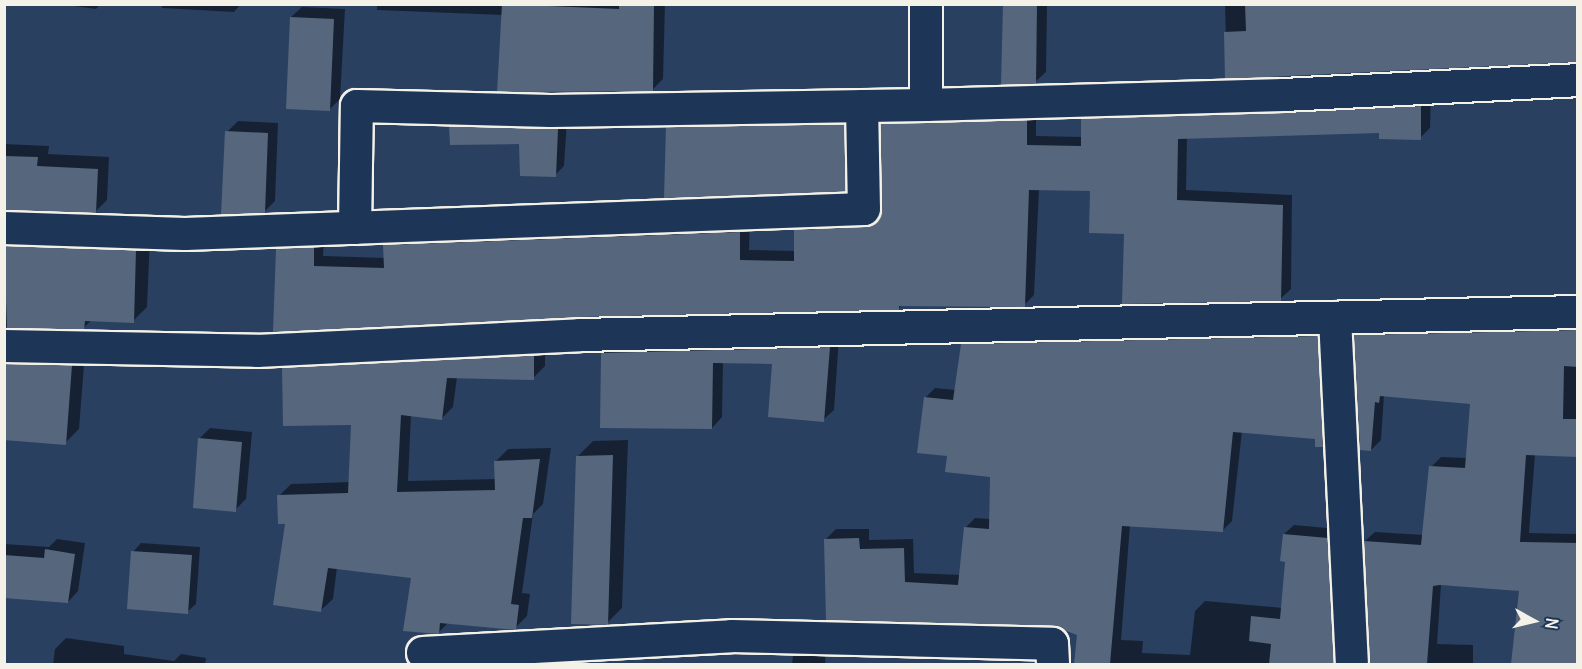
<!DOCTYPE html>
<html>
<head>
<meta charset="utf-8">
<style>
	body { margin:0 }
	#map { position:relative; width:1582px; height:669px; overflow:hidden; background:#2a4060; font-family:Delius,sans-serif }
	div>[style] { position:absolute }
	.shadow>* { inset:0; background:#0007 }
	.building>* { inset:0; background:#56677d }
	.roads { filter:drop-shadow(2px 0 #f4f1e8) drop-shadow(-2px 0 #f4f1e8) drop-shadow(0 2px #f4f1e8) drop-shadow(0 -2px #f4f1e8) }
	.street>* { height:32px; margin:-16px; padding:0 16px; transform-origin:16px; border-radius:16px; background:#1d3557 }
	span { translate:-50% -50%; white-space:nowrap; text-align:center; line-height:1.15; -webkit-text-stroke:4.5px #1d3557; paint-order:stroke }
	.frame { position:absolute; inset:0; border:6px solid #f4f1e8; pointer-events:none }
	.north { position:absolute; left:1504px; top:591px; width:60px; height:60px; -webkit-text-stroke:4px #1d3557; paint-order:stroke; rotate:98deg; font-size:16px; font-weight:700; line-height:24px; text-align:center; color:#f4f1e8 }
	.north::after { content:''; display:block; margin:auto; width:21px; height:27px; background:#f4f1e8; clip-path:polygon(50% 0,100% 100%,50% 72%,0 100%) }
</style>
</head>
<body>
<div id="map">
	<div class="shadow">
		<div style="clip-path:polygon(60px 4px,100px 4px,96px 9px)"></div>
		<div style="clip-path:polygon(162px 4px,241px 4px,234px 12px,162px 8px)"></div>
		<div style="clip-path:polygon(377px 4px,665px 4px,663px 79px,652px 90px,503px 15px,377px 10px)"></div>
		<div style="clip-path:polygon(1004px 4px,1047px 4px,1046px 72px,1035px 82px)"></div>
		<div style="clip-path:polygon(1225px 4px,1578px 4px,1227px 77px)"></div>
		<div style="clip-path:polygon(302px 7px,345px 9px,340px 99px,330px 109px,291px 17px)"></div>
		<div style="clip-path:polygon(1431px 96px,1430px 128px,1420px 138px,1380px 131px,1187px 137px,1186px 190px,1292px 195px,1291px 289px,1280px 299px,1125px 232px,1092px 190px,1039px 189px,1034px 295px,1024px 305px,903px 304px,899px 308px,579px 316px,275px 331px,277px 249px,288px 239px,324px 238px,323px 256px,385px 258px,385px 245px,395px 235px,750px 222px,749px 250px,795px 251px,795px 230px,806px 220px,881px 214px,882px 124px,892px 114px,1036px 111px,1036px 136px,1082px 137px,1083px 119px,1093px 109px)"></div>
		<div style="clip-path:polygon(855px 114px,856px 179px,845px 190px,667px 128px,678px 117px)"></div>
		<div style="clip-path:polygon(460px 118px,567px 120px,564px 166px,555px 175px,521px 142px,451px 127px)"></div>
		<div style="clip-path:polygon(238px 121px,278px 123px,275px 201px,264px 212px,227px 132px)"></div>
		<div style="clip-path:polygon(4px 144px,49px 146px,48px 154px,109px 157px,107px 200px,95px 212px,4px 208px)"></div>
		<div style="clip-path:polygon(150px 237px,147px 307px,133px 321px,92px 320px,83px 328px,4px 327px,4px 242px)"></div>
		<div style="clip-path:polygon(1578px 321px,1578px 456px,1535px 454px,1529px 533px,1576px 534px,1578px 493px,1578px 664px,1513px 664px,1521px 589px,1441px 585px,1437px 644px,1473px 645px,1473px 664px,1371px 664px,1365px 541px,1375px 532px,1424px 535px,1431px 467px,1441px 457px,1467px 458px,1472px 402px,1384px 395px,1381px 440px,1371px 450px,1355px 336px,1365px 326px)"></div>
		<div style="clip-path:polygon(evenodd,1327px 327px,1333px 436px,1323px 446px,1317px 438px,1242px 431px,1232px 521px,1222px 531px,1130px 525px,1121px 640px,1143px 641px,1142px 653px,1190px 655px,1195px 611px,1205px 601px,1283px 608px,1287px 561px,1284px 534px,1294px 525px,1337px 529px,1350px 664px,1076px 664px,1079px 634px,1053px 625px,828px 619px,826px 539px,836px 529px,869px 529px,869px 540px,913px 539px,914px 573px,961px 575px,965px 528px,975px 518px,990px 519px,992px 476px,948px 455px,925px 398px,935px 388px,956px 390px,963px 345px,973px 335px,1327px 327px,1319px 328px,1324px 429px,1321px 429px,1319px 328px)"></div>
		<div style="clip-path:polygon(839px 337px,834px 410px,823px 420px,774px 362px,723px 361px,722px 417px,712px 428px,602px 353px,613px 343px)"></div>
		<div style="clip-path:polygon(4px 344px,85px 352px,79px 429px,65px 443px,4px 438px)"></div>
		<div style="clip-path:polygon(545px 344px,545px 366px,533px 378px,457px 377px,453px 407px,441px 419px,411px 415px,408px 481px,496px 479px,496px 461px,508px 449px,551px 448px,543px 504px,533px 514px,522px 593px,530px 594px,527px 616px,515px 628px,448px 623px,438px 633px,412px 577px,337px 567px,333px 599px,321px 610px,279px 496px,291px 484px,350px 482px,353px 423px,283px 368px,295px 357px)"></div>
		<div style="clip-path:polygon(210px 428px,252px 432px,246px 499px,235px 510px,199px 439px)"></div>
		<div style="clip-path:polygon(628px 440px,622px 608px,607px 623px,578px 456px,593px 441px)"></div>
		<div style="clip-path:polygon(57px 539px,85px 543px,78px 591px,68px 602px,4px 596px,4px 544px,49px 547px)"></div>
		<div style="clip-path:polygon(141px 543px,200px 547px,196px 604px,187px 612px,133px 552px)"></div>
		<div style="clip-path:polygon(66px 638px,124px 646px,124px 654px,174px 661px,181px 654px,206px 658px,205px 664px,53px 664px,55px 649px)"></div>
		<div style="clip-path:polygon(803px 645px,826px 646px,825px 664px,792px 664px,793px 656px)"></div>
	</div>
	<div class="building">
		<div style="clip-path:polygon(502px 4px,619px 9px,619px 4px,654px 4px,653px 91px,497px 92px)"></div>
		<div style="clip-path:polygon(1003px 4px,1037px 4px,1036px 84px,1001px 85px)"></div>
		<div style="clip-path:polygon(1245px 4px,1578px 4px,1578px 62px,1225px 79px,1224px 32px,1246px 31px)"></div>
		<div style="clip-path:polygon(290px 17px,334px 19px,330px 111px,286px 109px)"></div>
		<div style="clip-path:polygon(1421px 106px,1421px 140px,1379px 139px,1379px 133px,1178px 139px,1177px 200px,1283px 205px,1281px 301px,1122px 304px,1124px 234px,1089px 233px,1090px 191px,1029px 190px,1025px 307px,899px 306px,899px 310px,579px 317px,273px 332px,276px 249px,314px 247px,314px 266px,384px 268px,383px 245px,740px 232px,740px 260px,794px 261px,794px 230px,865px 227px,879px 218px,880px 124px,1027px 120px,1027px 145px,1081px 146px,1081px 119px)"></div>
		<div style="clip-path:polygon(844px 124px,846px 192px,664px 198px,666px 127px)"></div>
		<div style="clip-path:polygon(449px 126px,558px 129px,556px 177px,520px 176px,519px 144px,450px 145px)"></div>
		<div style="clip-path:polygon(225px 131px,268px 133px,265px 213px,221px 215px)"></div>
		<div style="clip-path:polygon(4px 156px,38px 157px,37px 166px,98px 169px,96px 213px,4px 210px)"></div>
		<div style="clip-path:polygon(4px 246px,136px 250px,134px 323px,85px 321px,84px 330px,7px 328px)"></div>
		<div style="clip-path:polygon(1578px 330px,1578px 367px,1564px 366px,1563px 419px,1578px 419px,1578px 457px,1526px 455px,1520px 542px,1578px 543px,1578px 664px,1511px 664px,1519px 591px,1440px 585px,1433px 586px,1427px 664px,1370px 664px,1364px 541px,1421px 545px,1429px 466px,1465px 468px,1470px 404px,1380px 396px,1379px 403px,1375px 402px,1371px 451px,1360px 450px,1354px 335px)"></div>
		<div style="clip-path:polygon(1318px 336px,1323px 447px,1315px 447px,1315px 439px,1233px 432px,1223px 532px,1122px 526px,1110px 664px,1074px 664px,1077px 635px,1053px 626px,826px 620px,824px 539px,859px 538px,860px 549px,904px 548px,905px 582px,958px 585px,964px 527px,989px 529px,990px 477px,945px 472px,947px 456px,917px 453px,924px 397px,953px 400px,961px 344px)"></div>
		<div style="clip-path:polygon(830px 347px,824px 422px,768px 417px,772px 364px,713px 363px,712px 429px,600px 428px,601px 353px)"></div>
		<div style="clip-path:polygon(534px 355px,534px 380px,447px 378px,442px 420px,401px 415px,397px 492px,495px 490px,494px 461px,540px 459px,532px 518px,523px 518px,511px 604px,519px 605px,516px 630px,440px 623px,439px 634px,403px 631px,411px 578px,328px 568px,321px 612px,273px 605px,285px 524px,278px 524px,277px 495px,348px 493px,351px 425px,283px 426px,282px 368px)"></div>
		<div style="clip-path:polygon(6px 364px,72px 365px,66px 445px,4px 440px)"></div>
		<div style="clip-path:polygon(198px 438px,242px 442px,236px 512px,193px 508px)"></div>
		<div style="clip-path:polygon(613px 455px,608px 625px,571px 624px,576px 456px)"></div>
		<div style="clip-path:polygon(1283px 534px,1328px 538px,1334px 664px,1269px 664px,1271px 644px,1249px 641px,1251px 616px,1280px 619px,1285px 562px,1280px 561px)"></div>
		<div style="clip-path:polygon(45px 549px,75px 554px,68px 603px,4px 598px,4px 555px,44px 558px)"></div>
		<div style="clip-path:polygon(131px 551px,192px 555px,188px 614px,127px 609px)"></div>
	</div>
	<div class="roads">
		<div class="street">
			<div style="left:926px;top:4px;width:101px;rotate:90deg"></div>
			<div style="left:4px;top:228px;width:181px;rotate:1.9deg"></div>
			<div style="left:185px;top:234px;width:679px;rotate:-2.11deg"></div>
			<div style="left:864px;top:209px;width:103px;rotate:-91.1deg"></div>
			<div style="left:355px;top:228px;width:122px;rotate:-89.1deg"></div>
			<div style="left:357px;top:106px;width:194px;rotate:1.5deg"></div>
			<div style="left:551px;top:111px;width:375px;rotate:-0.9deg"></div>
			<div style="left:926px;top:105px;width:358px;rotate:-1.6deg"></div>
			<div style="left:1284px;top:95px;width:294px;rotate:-2.9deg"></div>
			<div style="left:1335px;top:318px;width:346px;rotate:87.2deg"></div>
			<div style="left:4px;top:346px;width:253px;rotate:1.1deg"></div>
			<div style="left:257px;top:351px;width:323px;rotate:-2.8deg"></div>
			<div style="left:580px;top:335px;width:998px;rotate:-1.32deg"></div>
			<div style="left:423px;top:653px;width:309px;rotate:-3.1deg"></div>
			<div style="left:732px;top:636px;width:320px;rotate:1.4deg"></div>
			<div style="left:1052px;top:644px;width:20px;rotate:87deg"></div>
		</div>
	</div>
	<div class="frame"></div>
	<div class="north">N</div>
</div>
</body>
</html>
